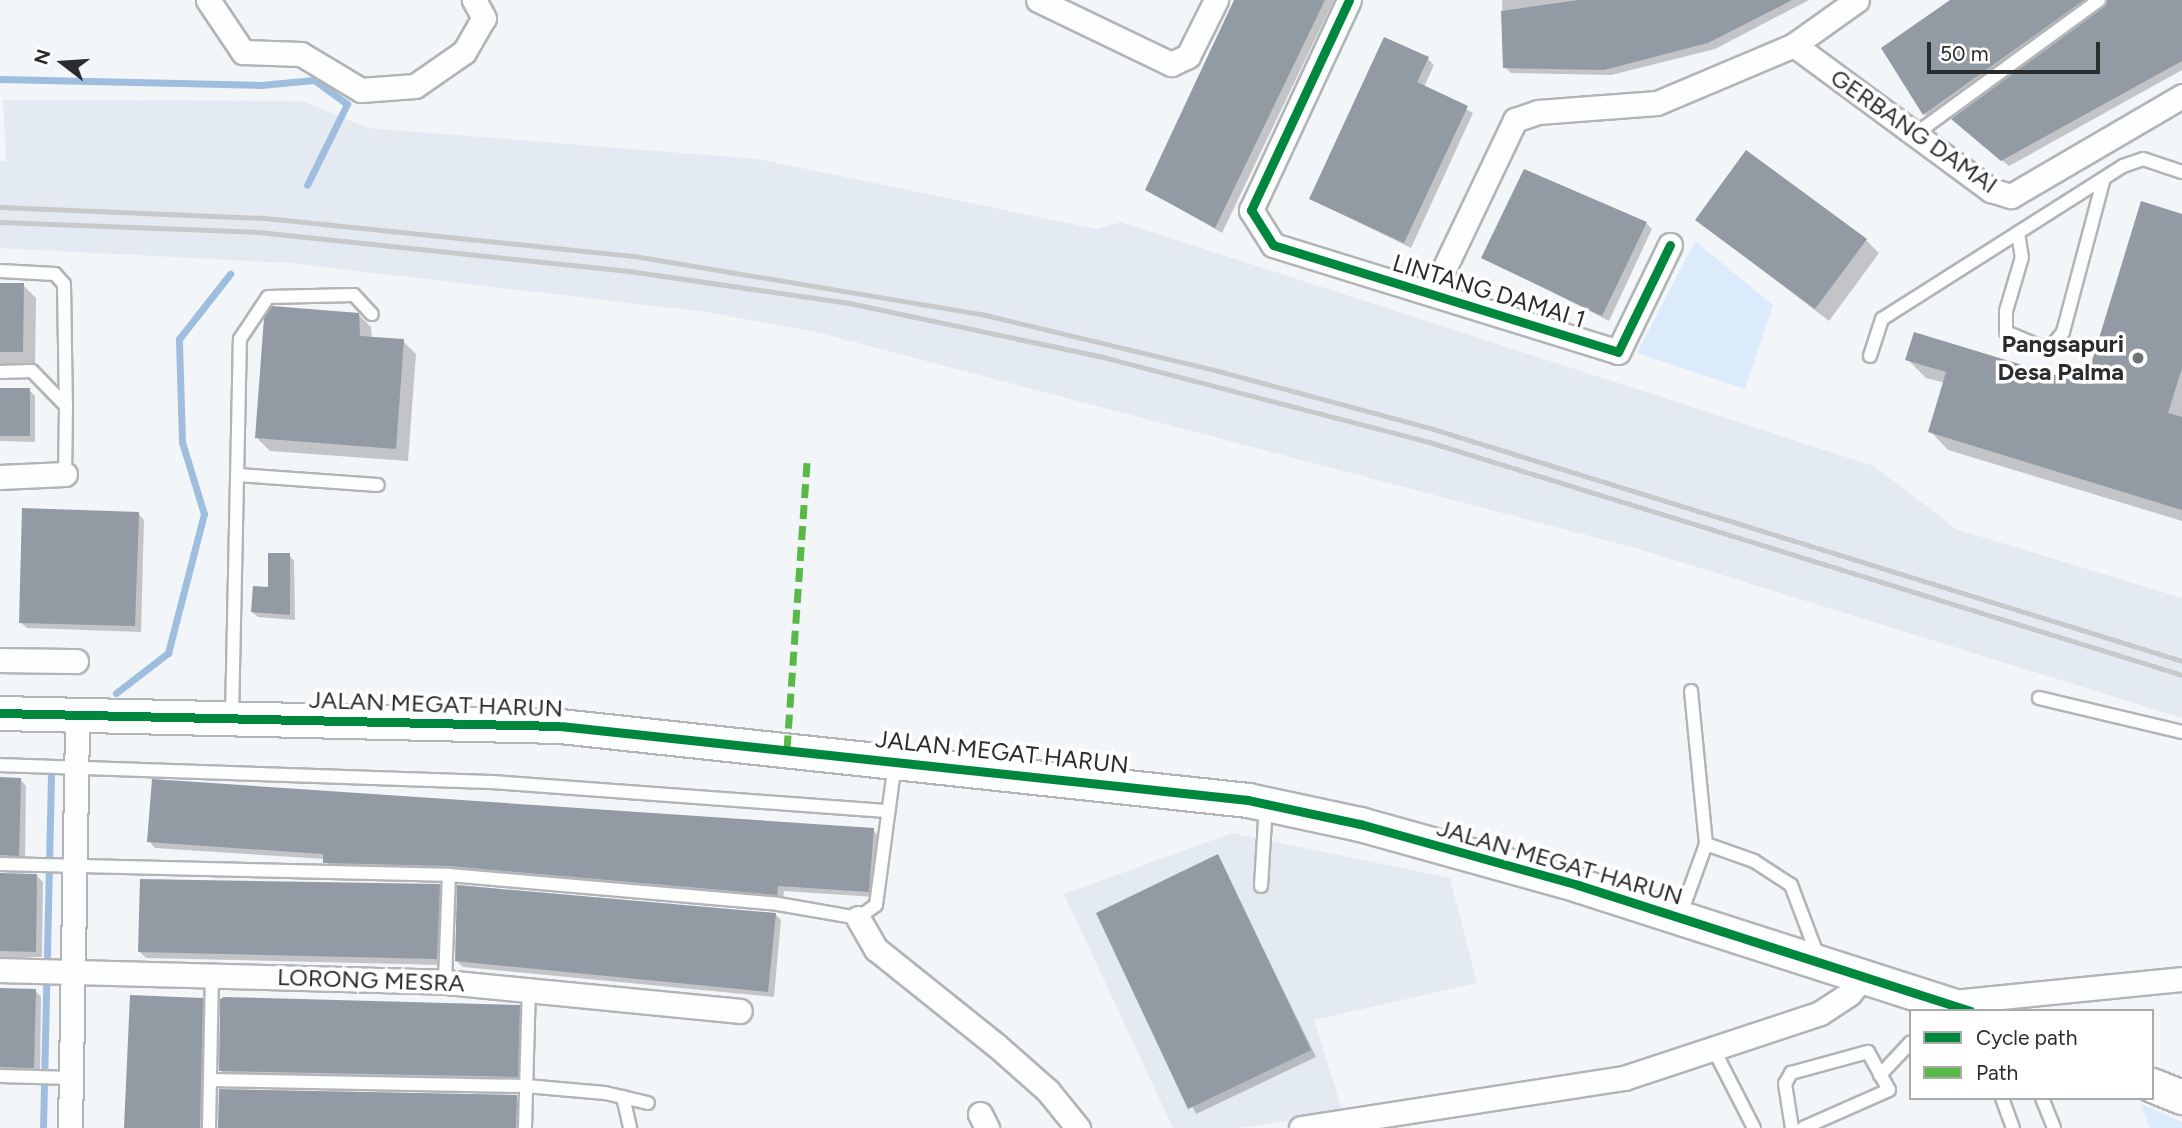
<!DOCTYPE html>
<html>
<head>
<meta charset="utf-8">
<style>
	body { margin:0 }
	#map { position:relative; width:2182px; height:1128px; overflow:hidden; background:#f3f6f9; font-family:Figtree,sans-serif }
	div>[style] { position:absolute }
	.built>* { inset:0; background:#e3eaf1 }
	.green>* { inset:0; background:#dbebfc }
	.shadow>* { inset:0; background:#0003 }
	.stream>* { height:7px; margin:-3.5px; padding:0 3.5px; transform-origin:3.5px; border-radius:3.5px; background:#9ebddf }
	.building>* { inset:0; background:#929ba4 }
	.roads { filter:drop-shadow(2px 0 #b2b4b6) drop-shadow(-2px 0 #b2b4b6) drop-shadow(0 2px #b2b4b6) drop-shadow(0 -2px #b2b4b6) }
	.lane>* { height:12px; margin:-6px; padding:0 6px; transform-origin:6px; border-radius:6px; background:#fdfefe }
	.street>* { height:23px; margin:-11.5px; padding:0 11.5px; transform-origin:11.5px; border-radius:11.5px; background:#fdfefe }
	.secondary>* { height:33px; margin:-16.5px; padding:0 16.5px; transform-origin:16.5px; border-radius:16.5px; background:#fdfefe }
	.rail>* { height:5px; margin:-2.5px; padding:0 2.5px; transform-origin:2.5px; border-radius:2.5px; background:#c8c9ca }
	.quiet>* { height:7px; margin-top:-3.5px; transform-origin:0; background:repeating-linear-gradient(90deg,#58b947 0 14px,transparent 0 21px) }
	.cycleway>* { height:9px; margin:-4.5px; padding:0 4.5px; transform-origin:4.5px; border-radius:4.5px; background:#00873e }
	.dots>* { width:19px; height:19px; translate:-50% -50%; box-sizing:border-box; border:4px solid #fff; border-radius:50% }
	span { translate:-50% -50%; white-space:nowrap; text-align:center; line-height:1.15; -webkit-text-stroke:7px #fff; paint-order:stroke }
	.street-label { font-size:24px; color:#2a2c2e }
	.poi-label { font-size:24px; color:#2a2c2e; font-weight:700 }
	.right { translate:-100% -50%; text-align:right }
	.legend { position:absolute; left:1909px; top:1009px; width:245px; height:91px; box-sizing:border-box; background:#fff; border:2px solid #aaabab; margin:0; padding:9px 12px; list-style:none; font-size:21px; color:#2a2c2e }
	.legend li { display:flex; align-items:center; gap:14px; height:35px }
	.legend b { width:35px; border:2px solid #aaabab }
	.north { position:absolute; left:28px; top:28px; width:70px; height:70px; -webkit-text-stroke:5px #fff; paint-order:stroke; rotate:287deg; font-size:19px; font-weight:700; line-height:28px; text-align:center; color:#2a2c2e }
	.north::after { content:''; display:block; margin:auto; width:24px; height:32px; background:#2a2c2e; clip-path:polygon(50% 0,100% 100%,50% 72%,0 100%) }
	.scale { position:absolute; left:1927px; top:42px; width:173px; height:32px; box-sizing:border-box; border:4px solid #2a2c2e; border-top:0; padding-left:9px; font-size:21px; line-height:24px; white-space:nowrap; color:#2a2c2e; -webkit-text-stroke:5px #fff; paint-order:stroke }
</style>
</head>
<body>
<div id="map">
	<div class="built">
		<div style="clip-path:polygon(3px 100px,302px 101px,368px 128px,758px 159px,1097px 229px,1121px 222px,1874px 466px,1956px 529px,2182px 598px,2182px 718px,1639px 549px,816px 332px,706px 312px,289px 263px,0 248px,0 161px,6px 161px)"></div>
		<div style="clip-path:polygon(1232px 833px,1450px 878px,1477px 983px,1314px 1020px,1343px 1113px,1238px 1128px,1173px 1128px,1064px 894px)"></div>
	</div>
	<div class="green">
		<div style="clip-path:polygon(1695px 241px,1773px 305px,1745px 389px,1637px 353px)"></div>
		<div style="clip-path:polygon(2141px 1104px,2182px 1122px,2182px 1128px,2149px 1128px)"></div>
	</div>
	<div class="shadow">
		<div style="clip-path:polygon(1235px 0,1334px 0,1222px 233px,1147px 190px)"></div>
		<div style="clip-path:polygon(1502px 0,1809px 0,1715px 49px,1611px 75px,1511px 73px,1505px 67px)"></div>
		<div style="clip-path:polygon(1953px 0,2098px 0,1931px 120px,1925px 114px)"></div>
		<div style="clip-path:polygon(2107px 0,2182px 0,2182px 70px,2009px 166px,1959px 125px,2106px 8px)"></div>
		<div style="clip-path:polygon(1428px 59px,1434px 65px,1424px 87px,1473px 113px,1411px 248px,1311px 199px)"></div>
		<div style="clip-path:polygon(2182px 215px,2182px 521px,1948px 450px,1930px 431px,1945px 383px,1926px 378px,1907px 359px,2087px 386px)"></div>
		<div style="clip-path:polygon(1697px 220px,1866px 240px,1879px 253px,1829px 321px)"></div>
		<div style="clip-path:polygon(1646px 223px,1652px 229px,1609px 321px,1484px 257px)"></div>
		<div style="clip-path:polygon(0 285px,23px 285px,36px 298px,35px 365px,0 364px)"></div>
		<div style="clip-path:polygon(358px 314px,371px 327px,372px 339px,403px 341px,416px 354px,408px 461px,270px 451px,257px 438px)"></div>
		<div style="clip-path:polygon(0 390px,29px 390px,35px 396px,35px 442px,0 441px)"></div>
		<div style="clip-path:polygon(138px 513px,144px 520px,141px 632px,27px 628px,20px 622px)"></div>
		<div style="clip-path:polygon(289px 555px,294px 561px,295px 620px,258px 617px,252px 612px)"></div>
		<div style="clip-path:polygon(0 779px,20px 779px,26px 786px,25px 861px,0 866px)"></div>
		<div style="clip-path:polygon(873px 830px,879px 836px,875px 897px,784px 891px,783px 901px,331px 869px,325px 859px,155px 848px,149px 841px)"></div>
		<div style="clip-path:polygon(1218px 856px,1316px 1057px,1196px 1114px,1098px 914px)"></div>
		<div style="clip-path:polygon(0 874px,36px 875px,43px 882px,42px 957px,0 957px)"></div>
		<div style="clip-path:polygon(439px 885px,445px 892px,443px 965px,146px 958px,140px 952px)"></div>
		<div style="clip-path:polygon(775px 914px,781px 920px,774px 997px,463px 967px,456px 961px)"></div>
		<div style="clip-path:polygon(0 990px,35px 990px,41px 997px,40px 1074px,0 1073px)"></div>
		<div style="clip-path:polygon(202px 1000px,208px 1006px,206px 1128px,126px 1128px)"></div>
		<div style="clip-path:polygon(519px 1006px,525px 1013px,523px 1083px,227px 1077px,221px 1071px)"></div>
		<div style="clip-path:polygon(516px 1096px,523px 1103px,522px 1128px,219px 1128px)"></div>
	</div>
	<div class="stream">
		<div style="left:0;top:79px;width:261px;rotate:1.3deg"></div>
		<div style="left:261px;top:85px;width:53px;rotate:-5.4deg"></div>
		<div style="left:314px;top:80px;width:41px;rotate:36deg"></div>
		<div style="left:347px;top:104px;width:90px;rotate:116.3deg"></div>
		<div style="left:116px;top:693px;width:66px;rotate:-37.6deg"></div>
		<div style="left:168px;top:653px;width:144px;rotate:-75.5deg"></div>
		<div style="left:204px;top:514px;width:75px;rotate:-107deg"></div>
		<div style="left:182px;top:442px;width:103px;rotate:-91.7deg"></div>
		<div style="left:179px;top:339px;width:83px;rotate:-51.9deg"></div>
		<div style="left:43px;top:1128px;width:360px;rotate:-88.7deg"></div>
	</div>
	<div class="building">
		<div style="clip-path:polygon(1234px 0,1325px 0,1215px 228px,1145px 190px)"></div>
		<div style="clip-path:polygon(1578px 0,1792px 0,1708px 43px,1604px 70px,1503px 68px,1501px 11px)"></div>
		<div style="clip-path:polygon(1950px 0,2084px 0,1923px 115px,1881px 48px)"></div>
		<div style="clip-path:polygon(2108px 0,2182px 0,2182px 61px,2001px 161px,1951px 119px,2104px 7px)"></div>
		<div style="clip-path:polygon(1384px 37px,1429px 57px,1417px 82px,1468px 106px,1404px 243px,1309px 199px)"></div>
		<div style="clip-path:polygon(1746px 150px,1867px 239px,1815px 309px,1695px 220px)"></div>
		<div style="clip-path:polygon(1524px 169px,1647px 222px,1602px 316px,1481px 258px)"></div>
		<div style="clip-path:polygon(2141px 201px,2182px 214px,2182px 368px,2168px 413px,2182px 417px,2182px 510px,1928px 432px,1946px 372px,1905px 360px,1914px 332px,2085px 384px)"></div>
		<div style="clip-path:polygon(0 283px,24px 283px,23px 352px,0 352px)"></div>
		<div style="clip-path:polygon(272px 306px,359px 313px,360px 336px,404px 339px,396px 449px,255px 438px,264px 318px)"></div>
		<div style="clip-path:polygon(0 388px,30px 388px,30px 436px,0 436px)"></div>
		<div style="clip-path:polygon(22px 508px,139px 512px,135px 626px,19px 623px)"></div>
		<div style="clip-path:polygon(268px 553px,290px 553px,290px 615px,251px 612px,253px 586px,268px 587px)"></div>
		<div style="clip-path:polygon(0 777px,21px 778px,19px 856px,0 855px)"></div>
		<div style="clip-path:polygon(152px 779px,874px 828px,869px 892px,778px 886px,777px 895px,449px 866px,323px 863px,323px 854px,147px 842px)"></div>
		<div style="clip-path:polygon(1218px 854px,1311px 1050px,1188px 1109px,1096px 913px)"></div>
		<div style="clip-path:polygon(0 873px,37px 874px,36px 952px,0 951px)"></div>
		<div style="clip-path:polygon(140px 879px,440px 884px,437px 959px,138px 952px)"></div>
		<div style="clip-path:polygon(457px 885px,776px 913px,768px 992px,455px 961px)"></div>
		<div style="clip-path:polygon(0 988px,36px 989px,34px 1068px,0 1067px)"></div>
		<div style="clip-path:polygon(130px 995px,203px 998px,200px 1128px,124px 1128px)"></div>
		<div style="clip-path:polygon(224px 997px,520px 1005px,518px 1077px,219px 1071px,220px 999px)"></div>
		<div style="clip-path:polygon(219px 1089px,517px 1095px,516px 1128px,218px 1128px)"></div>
	</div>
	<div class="roads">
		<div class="lane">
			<div style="left:1914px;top:135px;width:229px;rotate:-36.1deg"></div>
			<div style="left:2018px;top:233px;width:24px;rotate:81deg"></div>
			<div style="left:2022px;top:257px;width:56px;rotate:106.5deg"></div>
			<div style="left:2006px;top:311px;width:21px;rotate:90deg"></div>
			<div style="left:2006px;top:332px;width:38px;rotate:23deg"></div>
			<div style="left:2041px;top:347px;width:10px"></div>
			<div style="left:2051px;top:347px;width:19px;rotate:-51deg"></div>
			<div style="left:2063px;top:332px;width:159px;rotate:-75.1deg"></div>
			<div style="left:0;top:271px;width:55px;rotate:3.1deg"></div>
			<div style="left:55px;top:274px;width:13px;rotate:48deg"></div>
			<div style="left:64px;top:284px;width:122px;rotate:89.1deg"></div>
			<div style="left:1870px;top:356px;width:39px;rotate:-72deg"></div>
			<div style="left:1882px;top:319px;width:285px;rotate:-32.4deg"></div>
			<div style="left:2123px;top:166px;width:21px;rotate:-19deg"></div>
			<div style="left:2143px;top:159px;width:41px;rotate:18.4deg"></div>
			<div style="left:0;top:372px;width:32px;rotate:-2deg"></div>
			<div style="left:32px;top:371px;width:49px;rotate:45.8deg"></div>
			<div style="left:66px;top:406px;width:68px;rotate:90.8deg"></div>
			<div style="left:238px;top:475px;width:140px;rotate:4.1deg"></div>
			<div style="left:1691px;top:691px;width:154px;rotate:84.4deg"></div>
			<div style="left:1706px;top:844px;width:51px;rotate:19.5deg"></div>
			<div style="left:1754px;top:861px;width:44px;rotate:33deg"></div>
			<div style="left:1791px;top:885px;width:79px;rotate:69.3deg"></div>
			<div style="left:2039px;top:698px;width:147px;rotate:13.4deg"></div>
			<div style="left:232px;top:717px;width:378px;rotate:-88.8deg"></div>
			<div style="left:240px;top:339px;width:50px;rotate:-56.3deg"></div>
			<div style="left:268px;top:297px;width:86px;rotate:-1.3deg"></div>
			<div style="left:354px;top:295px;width:26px;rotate:47deg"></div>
			<div style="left:0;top:765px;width:491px;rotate:2deg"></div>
			<div style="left:491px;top:782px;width:397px;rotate:4.2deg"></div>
			<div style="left:0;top:864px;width:449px;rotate:1.4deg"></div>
			<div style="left:449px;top:875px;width:330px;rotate:5deg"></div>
			<div style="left:778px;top:904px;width:81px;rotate:9.9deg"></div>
			<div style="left:858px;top:918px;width:22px;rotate:-36deg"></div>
			<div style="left:876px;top:905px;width:143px;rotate:-82.4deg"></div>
			<div style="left:1261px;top:886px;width:82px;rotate:-86.5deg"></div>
			<div style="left:1680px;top:916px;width:77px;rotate:-70.1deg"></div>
			<div style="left:445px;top:982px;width:107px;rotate:-87.9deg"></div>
			<div style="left:1713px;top:1048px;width:90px;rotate:62.9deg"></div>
			<div style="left:1880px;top:1075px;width:45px;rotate:-46.8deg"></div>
			<div style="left:0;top:1076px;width:71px;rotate:1.6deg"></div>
			<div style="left:210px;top:1080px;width:316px;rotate:1.1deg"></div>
			<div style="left:526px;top:1086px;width:79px;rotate:5.1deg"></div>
			<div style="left:605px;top:1093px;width:44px;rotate:13.1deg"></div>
			<div style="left:623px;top:1097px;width:32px;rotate:77deg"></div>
			<div style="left:2002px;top:1098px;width:32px;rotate:70deg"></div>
			<div style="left:2042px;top:1098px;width:32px;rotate:68deg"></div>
			<div style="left:209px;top:1128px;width:153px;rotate:-88.9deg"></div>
			<div style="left:525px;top:1128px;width:140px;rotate:-88.4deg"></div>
			<div style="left:1792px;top:1128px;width:45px;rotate:-99deg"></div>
			<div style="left:1785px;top:1084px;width:13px;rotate:-61deg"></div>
			<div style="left:1791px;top:1073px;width:80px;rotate:-15.3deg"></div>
			<div style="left:1868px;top:1052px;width:43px;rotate:61.1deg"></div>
			<div style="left:1889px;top:1090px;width:94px;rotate:156.2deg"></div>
		</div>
		<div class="street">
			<div style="left:208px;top:0;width:63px;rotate:56.1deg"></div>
			<div style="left:243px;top:52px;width:58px;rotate:2deg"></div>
			<div style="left:301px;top:54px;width:70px;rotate:31deg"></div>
			<div style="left:361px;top:90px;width:54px;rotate:-4.2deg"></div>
			<div style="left:415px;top:86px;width:60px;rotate:-34.8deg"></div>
			<div style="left:464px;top:52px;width:39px;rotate:-60deg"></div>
			<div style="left:484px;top:18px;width:21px;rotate:-119deg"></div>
			<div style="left:1038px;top:0;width:148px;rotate:25.7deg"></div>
			<div style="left:1171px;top:64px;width:19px;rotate:-25deg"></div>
			<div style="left:1188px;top:56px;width:63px;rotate:-63.4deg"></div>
			<div style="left:1349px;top:0;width:232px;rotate:115deg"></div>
			<div style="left:1251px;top:210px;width:41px;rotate:57.8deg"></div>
			<div style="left:1273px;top:245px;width:361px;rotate:17.2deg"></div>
			<div style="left:1618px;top:352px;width:119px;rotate:-64.1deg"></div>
			<div style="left:1794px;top:45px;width:245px;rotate:36.4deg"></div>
			<div style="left:1991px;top:190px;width:21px;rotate:17deg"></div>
			<div style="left:2011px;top:196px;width:198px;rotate:-30.3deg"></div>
			<div style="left:1433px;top:292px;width:191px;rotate:-64.5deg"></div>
			<div style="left:1515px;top:120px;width:24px;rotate:-19deg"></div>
			<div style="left:1538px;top:112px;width:119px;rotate:-4.3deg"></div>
			<div style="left:1657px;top:103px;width:149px;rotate:-22.9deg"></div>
			<div style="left:1794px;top:45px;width:77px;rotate:-35.5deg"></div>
			<div style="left:0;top:477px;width:65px;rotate:-2.6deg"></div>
			<div style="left:0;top:660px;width:76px;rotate:0.8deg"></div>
			<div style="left:858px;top:918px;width:36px;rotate:60deg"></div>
			<div style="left:876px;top:949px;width:154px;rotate:38.7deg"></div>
			<div style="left:996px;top:1045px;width:69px;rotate:41.5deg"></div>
			<div style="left:1048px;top:1091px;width:48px;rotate:51deg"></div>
			<div style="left:0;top:970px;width:445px;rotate:1.5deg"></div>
			<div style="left:445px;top:982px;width:296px;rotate:5.6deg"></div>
			<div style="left:1952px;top:1002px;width:231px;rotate:-5.7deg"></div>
			<div style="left:980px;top:1114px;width:16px;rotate:63deg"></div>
			<div style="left:70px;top:1128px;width:414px;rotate:-89deg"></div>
			<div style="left:1301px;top:1128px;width:327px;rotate:-8.8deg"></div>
			<div style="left:1624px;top:1078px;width:206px;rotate:-18.3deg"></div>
			<div style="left:1820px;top:1013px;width:35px;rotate:-33deg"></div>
			<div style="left:1849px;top:994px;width:25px;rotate:-50deg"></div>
		</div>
		<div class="secondary">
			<div style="left:0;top:713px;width:560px;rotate:1.33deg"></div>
			<div style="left:560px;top:726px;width:692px;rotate:6.14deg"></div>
			<div style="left:1248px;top:800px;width:115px;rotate:12.1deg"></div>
			<div style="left:1360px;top:824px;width:226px;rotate:15.6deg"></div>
			<div style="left:1578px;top:885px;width:412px;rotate:17.8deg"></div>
			<div style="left:2152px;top:1085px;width:32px;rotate:22deg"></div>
		</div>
	</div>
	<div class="rail">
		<div style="left:0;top:207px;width:265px;rotate:2.4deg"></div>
		<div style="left:265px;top:218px;width:371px;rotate:5.9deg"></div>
		<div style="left:634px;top:256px;width:352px;rotate:9.5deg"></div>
		<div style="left:981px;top:314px;width:248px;rotate:13.5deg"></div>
		<div style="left:1222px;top:372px;width:219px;rotate:15.1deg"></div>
		<div style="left:1433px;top:429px;width:784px;rotate:17.21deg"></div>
		<div style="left:0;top:222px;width:258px;rotate:2.2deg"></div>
		<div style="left:258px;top:232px;width:373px;rotate:6deg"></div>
		<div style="left:629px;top:271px;width:222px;rotate:8.3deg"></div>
		<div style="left:849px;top:303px;width:256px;rotate:12deg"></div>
		<div style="left:1099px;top:356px;width:341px;rotate:14.6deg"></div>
		<div style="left:1429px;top:442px;width:788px;rotate:17.19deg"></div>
	</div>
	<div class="quiet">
		<div style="left:787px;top:749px;width:289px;rotate:-86deg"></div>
	</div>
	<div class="cycleway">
		<div style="left:1349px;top:0;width:232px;rotate:115deg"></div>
		<div style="left:1251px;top:210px;width:41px;rotate:57.8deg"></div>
		<div style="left:1273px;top:245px;width:361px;rotate:17.2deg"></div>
		<div style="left:1618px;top:352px;width:119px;rotate:-64.1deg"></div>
		<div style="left:0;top:713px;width:560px;rotate:1.33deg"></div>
		<div style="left:560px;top:726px;width:692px;rotate:6.14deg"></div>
		<div style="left:1248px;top:800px;width:115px;rotate:12.1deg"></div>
		<div style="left:1360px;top:824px;width:226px;rotate:15.6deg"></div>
		<div style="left:1578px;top:885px;width:412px;rotate:17.8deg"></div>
	</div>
	<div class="dots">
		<div style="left:2138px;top:358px;background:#707375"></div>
	</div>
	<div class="street-label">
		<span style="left:1914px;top:131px;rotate:35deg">GERBANG DAMAI</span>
		<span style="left:1489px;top:291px;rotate:17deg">LINTANG DAMAI 1</span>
		<span style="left:436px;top:704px;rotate:2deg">JALAN MEGAT HARUN</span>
		<span style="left:1002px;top:752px;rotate:6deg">JALAN MEGAT HARUN</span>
		<span style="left:1560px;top:862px;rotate:16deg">JALAN MEGAT HARUN</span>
		<span style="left:371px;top:980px;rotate:2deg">LORONG MESRA</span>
	</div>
	<div class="poi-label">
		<span class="right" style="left:2124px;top:358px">Pangsapuri<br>Desa Palma</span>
	</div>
	<ul class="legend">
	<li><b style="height:9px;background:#00873e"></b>Cycle path</li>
	<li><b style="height:9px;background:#58b947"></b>Path</li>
	</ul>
	<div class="north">N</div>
	<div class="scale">50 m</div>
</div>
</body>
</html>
